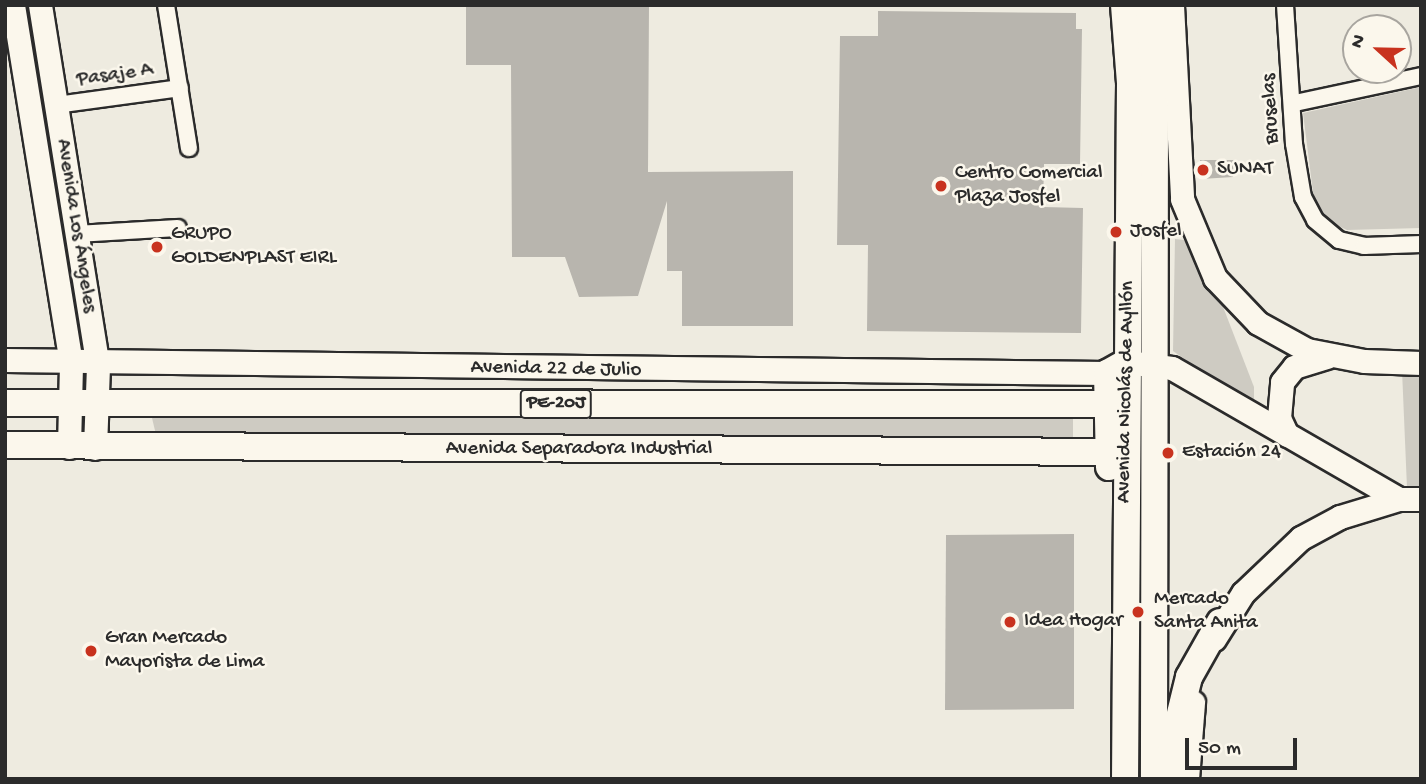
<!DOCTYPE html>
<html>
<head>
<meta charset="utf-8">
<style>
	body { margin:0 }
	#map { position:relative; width:1426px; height:784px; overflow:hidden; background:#eeebe0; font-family:"Gochi Hand",sans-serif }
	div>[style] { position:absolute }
	.green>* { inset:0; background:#cecbc2 }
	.building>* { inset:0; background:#b8b5ae }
	.roads { filter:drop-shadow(2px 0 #2b2b2b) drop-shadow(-2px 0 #2b2b2b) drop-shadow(0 2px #2b2b2b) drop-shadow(0 -2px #2b2b2b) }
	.street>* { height:16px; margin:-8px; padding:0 8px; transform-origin:8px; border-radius:8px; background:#fbf7ec }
	.secondary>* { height:23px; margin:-11.5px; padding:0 11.5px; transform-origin:11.5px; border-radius:11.5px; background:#fbf7ec }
	.primary>* { height:26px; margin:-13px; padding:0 13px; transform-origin:13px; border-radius:13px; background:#fbf7ec }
	.dots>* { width:19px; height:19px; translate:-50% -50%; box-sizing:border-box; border:4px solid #fbf7ec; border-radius:50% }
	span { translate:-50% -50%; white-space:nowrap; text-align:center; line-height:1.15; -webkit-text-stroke:5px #fbf7ec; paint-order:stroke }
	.shield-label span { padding:2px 5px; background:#fbf7ec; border:2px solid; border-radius:5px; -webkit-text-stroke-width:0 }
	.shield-label { font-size:19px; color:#2b2b2b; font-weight:700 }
	.street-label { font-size:21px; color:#2b2b2b }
	.poi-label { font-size:21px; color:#2b2b2b }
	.left { translate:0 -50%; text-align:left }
	.frame { position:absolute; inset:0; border:7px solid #2b2b2b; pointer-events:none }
	.north { position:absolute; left:1342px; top:14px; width:70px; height:70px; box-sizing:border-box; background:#fbf7ec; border:2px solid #a8a59f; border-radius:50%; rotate:292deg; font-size:19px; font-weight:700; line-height:28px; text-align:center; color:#2b2b2b }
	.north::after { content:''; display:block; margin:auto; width:24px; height:32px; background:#c8321e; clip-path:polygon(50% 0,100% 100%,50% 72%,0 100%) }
	.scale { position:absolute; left:1185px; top:738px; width:112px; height:32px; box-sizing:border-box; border:4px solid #2b2b2b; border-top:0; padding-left:9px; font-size:21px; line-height:24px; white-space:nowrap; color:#2b2b2b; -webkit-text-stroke:5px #fbf7ec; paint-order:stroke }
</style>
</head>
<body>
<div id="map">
	<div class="green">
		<div style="clip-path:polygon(1421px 87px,1421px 228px,1347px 230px,1332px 223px,1314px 200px,1303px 113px)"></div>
		<div style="clip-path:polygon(1175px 239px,1184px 240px,1220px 299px,1254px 387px,1254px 407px,1173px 351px)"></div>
		<div style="clip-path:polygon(1402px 370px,1421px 371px,1421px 489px,1407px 488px)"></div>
		<div style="clip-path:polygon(1073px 417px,1073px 438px,157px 439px,152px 418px)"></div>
	</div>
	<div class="building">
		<div style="clip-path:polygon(466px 5px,649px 5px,648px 172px,793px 171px,793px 326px,682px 326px,682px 271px,667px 271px,667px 201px,638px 296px,579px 297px,565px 257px,512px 257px,511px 65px,466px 65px)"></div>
		<div style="clip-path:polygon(878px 11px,1076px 13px,1076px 29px,1082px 29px,1080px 164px,1044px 164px,1043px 207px,1083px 208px,1081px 333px,867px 331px,868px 245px,837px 245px,840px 36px,878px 36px)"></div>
		<div style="clip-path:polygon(1200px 160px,1234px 160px,1233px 177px,1201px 179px)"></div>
		<div style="clip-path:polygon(1074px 534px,1074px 709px,945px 710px,946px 535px)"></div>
	</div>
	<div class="roads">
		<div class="street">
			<div style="left:166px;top:5px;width:145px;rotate:80.9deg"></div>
			<div style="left:1285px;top:5px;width:139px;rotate:86.3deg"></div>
			<div style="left:1294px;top:144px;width:54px;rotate:80.4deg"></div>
			<div style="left:1303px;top:197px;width:26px;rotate:62deg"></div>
			<div style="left:1315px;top:220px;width:31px;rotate:40deg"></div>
			<div style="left:1339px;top:240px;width:26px;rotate:13deg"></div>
			<div style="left:1364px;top:246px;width:57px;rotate:-2deg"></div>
			<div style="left:1295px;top:103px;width:129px;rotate:-12.1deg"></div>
			<div style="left:56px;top:105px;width:125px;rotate:-7.8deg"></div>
			<div style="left:76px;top:234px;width:102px;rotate:-3.4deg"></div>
		</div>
		<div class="secondary">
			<div style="left:13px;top:5px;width:365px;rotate:80.8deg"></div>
			<div style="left:71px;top:365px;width:82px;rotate:91.4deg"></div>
			<div style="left:40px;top:5px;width:366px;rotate:80.9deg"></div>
			<div style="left:98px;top:366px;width:82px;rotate:92.1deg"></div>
			<div style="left:1172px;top:5px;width:194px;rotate:87deg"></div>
			<div style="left:1182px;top:199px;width:86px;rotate:67.3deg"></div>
			<div style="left:1215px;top:278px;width:62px;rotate:46.3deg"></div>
			<div style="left:1258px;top:323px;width:56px;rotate:28.9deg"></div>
			<div style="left:1307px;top:350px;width:58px;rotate:10.9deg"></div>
			<div style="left:1364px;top:361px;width:57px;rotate:2deg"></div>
			<div style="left:5px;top:360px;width:1102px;rotate:0.68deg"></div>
			<div style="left:1127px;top:362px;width:45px;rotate:7.6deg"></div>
			<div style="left:1172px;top:368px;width:262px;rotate:30deg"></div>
			<div style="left:1399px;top:499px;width:22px"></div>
			<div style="left:1287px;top:435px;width:19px;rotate:-115deg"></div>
			<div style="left:1279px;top:418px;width:36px;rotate:-85deg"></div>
			<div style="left:1282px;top:382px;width:19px;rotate:-51deg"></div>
			<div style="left:1294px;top:367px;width:34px;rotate:-17deg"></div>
			<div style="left:1214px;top:639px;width:54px;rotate:-57.8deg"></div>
			<div style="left:1243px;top:593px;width:80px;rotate:-43.5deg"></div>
			<div style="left:1301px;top:538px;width:44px;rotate:-28.3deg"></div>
			<div style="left:1340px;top:517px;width:62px;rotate:-17deg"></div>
			<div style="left:1187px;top:779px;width:77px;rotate:-85.5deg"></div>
		</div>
		<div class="primary">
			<div style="left:1124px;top:5px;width:78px;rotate:85.6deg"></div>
			<div style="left:1130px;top:83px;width:696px;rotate:90.41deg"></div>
			<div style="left:1149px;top:5px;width:101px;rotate:86.6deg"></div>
			<div style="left:1155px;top:106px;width:673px;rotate:90.09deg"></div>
			<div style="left:5px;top:403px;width:1101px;rotate:0.05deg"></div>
			<div style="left:5px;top:445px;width:1100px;rotate:0.36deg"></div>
			<div style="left:1109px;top:467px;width:94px;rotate:-91.2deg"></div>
			<div style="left:1107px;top:373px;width:23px;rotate:-29deg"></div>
			<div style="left:1166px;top:770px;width:96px;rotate:-76.1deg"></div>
			<div style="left:1189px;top:677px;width:63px;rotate:-60.6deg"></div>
		</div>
	</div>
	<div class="dots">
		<div style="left:1203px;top:170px;background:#c8321e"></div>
		<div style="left:941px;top:186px;background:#c8321e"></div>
		<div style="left:1116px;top:232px;background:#c8321e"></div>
		<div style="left:157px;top:247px;background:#c8321e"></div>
		<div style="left:1168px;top:453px;background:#c8321e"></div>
		<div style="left:1138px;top:612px;background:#c8321e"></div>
		<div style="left:1010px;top:622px;background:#c8321e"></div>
		<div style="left:91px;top:651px;background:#c8321e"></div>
	</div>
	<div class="shield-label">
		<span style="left:556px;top:404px">PE-20J</span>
	</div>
	<div class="street-label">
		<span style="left:115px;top:76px;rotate:-8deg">Pasaje A</span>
		<span style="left:1272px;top:109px;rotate:-93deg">Bruselas</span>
		<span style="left:75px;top:226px;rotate:81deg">Avenida Los Ángeles</span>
		<span style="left:556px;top:370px;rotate:1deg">Avenida 22 de Julio</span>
		<span style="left:1127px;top:392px;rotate:-89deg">Avenida Nicolás de Ayllón</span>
		<span style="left:579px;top:450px">Avenida Separadora Industrial</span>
	</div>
	<div class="poi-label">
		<span class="left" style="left:1217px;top:170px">SUNAT</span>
		<span class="left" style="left:955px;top:186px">Centro Comercial<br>Plaza Josfel</span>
		<span class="left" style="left:1130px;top:232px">Josfel</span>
		<span class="left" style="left:171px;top:247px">GRUPO<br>GOLDENPLAST EIRL</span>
		<span class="left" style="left:1182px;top:453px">Estación 24</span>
		<span class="left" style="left:1154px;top:612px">Mercado<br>Santa Anita</span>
		<span class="left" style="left:1024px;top:622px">Idea Hogar</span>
		<span class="left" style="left:105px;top:651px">Gran Mercado<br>Mayorista de Lima</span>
	</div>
	<div class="frame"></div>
	<div class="north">N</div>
	<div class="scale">50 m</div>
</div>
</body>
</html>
